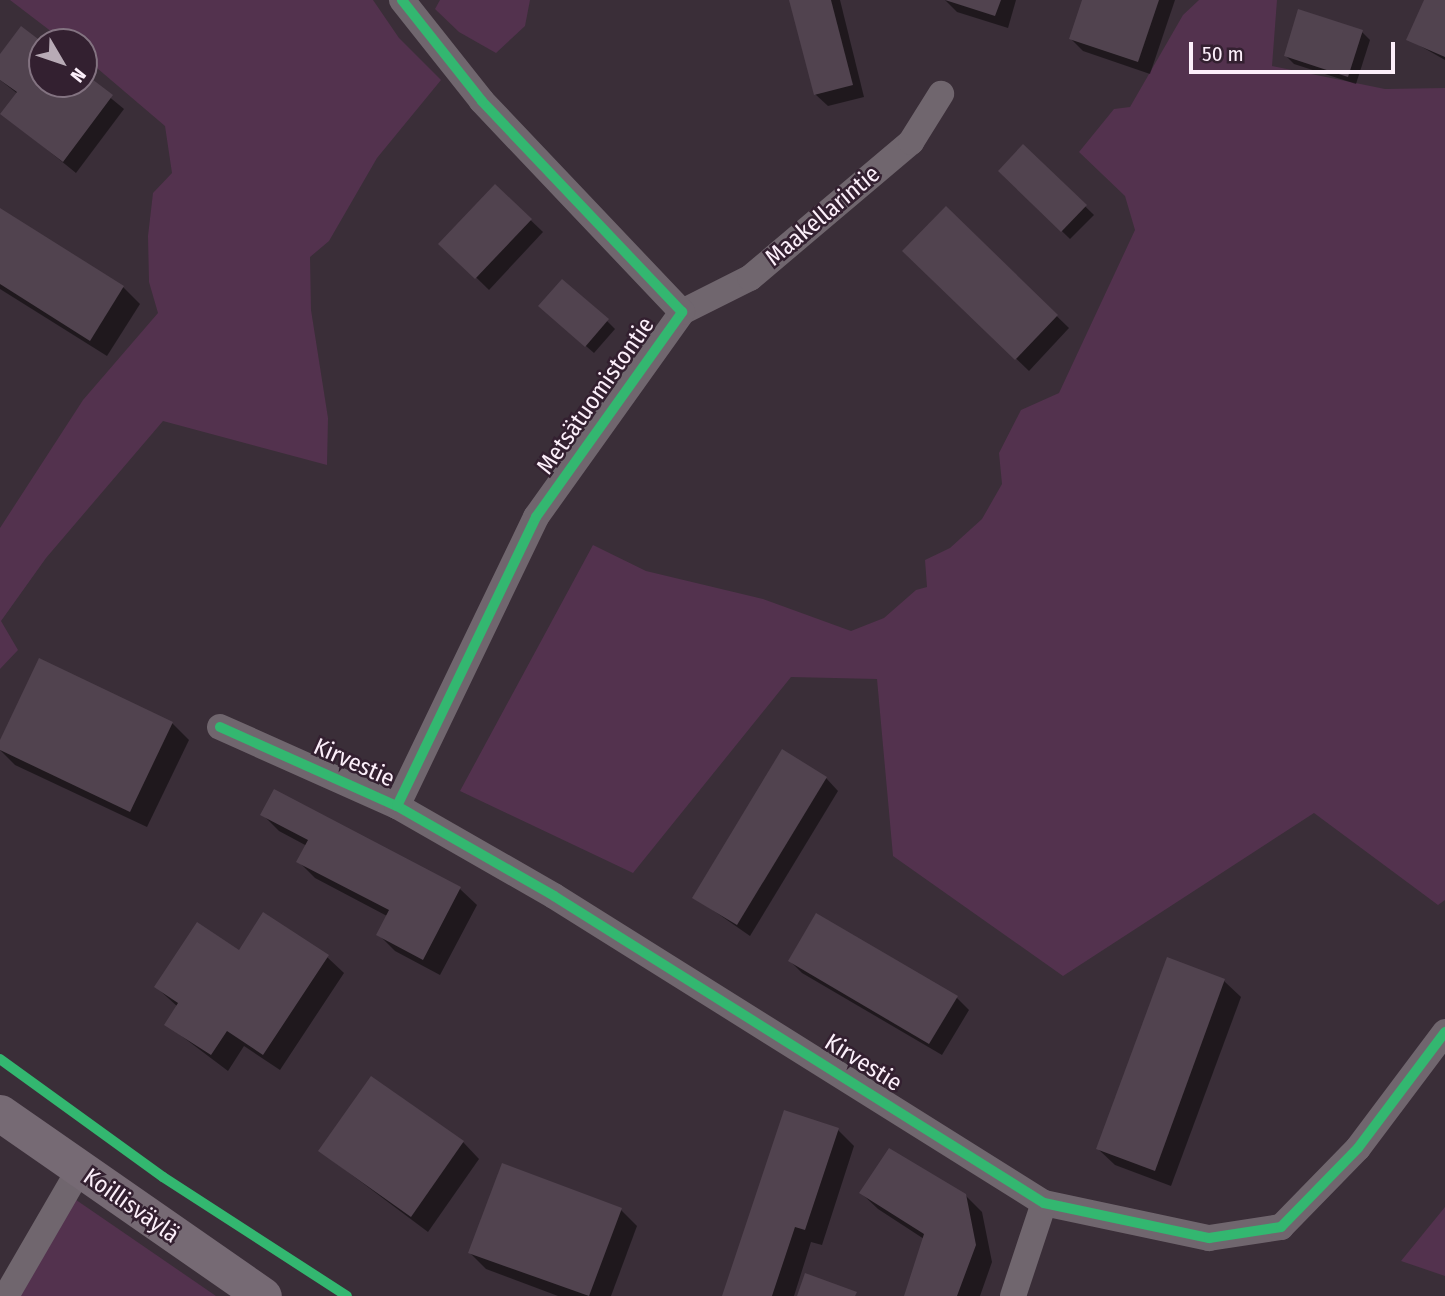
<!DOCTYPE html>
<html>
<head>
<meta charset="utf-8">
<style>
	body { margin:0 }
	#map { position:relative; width:1445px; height:1296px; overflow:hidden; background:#3a2e38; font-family:"Fira Sans Condensed",sans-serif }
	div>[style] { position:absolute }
	.green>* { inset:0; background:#53324e }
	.shadow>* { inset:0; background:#0007 }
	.building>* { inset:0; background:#51434f }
	.minor>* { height:26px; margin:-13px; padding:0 13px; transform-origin:13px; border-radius:13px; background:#70666e }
	.secondary>* { height:37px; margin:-18.5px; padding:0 18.5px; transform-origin:18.5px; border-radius:18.5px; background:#766a74 }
	.cycleway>* { height:10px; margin:-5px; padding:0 5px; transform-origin:5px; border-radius:5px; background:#33b770 }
	span { translate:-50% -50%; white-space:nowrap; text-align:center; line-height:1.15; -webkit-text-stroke:5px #332030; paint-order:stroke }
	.street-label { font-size:24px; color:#fceffa }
	.north { position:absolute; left:28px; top:28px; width:70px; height:70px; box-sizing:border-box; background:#332030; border:2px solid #837381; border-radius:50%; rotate:129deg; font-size:19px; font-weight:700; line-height:28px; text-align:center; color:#fceffa }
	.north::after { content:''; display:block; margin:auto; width:24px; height:32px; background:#b8abb6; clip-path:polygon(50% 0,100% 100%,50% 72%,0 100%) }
	.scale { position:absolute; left:1189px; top:42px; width:206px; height:32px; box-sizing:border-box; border:4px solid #fceffa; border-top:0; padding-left:9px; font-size:21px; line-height:24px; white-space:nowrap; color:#fceffa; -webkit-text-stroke:5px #332030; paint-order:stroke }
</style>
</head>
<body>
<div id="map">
	<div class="green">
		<div style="clip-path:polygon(10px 0,373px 0,399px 38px,441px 80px,377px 158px,329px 241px,310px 257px,311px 310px,328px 418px,327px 465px,163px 421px,46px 558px,1px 621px,18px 650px,0 669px,0 528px,83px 400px,158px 313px,149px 282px,148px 236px,153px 193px,172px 173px,165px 126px,84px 57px,84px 42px,65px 42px)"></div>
		<div style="clip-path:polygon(440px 0,530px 0,525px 26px,496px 53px,459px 32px,435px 9px)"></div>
		<div style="clip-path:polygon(1199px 0,1277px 0,1272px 66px,1385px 89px,1445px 88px,1445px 900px,1438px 905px,1314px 813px,1063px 976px,893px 856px,877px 679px,791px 677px,633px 873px,460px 791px,593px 545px,646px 571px,763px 599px,851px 631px,884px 618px,916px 590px,927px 587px,925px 560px,950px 548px,982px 519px,1002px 484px,999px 453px,1021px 410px,1059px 393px,1135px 230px,1125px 196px,1079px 152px,1114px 109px,1130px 107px,1183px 15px)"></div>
		<div style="clip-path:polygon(66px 1193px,216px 1296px,6px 1296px)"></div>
		<div style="clip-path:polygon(1445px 1207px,1445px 1276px,1401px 1261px)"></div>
	</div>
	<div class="shadow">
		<div style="clip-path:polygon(791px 0,840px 0,864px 97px,828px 106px,815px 94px)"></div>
		<div style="clip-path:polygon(945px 0,1016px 0,1008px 28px,957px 12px)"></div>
		<div style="clip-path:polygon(1084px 0,1175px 0,1150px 74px,1083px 51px,1071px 39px)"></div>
		<div style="clip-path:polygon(1425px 0,1445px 0,1445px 60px,1408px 39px)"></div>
		<div style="clip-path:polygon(1362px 32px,1370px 40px,1356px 84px,1294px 64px,1286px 56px)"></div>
		<div style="clip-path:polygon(42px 44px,42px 84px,84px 84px,84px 76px,124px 109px,76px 173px,3px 114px,18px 94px,0 80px,0 57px)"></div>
		<div style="clip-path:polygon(1023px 146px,1094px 215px,1070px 239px,1000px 171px)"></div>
		<div style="clip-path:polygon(495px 186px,543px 232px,489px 290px,441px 243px)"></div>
		<div style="clip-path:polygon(946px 209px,1069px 328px,1029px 371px,905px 251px)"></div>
		<div style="clip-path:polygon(0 210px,123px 287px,140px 304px,107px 356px,0 289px)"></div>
		<div style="clip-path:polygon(549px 314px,607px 321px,615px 329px,594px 353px)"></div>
		<div style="clip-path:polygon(172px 723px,189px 740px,147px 827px,15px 765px,0 750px,0 745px)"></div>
		<div style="clip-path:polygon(826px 778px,838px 791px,750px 936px,694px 897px)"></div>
		<div style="clip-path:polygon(262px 814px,460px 889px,477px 905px,440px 975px,395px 951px,378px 934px,387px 916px,315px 878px,299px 862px,307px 846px,279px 831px)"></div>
		<div style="clip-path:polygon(239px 952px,327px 957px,344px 973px,280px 1070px,244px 1046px,228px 1071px,167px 1025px,178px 1007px,156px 987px)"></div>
		<div style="clip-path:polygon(1168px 960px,1224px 981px,1241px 997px,1171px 1186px,1115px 1165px,1098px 1149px)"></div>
		<div style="clip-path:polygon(790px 961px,957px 998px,969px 1010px,942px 1055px,802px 973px)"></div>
		<div style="clip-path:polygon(838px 1130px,854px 1146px,822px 1245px,811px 1242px,794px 1296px,724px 1296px)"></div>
		<div style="clip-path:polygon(463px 1142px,479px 1159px,428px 1232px,320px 1151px)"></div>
		<div style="clip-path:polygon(861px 1193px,965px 1195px,982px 1212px,992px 1262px,980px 1296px,906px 1296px,924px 1239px,878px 1209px)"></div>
		<div style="clip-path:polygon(621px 1210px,637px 1226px,611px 1296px,558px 1296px,486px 1269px,470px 1253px)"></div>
	</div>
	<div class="building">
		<div style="clip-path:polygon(789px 0,831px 0,853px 85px,814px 95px)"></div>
		<div style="clip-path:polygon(945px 0,1001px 0,995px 16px)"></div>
		<div style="clip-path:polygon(1082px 0,1159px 0,1138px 62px,1069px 39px)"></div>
		<div style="clip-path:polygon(1424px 0,1445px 0,1445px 57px,1406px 40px)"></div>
		<div style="clip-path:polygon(1298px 9px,1363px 30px,1348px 77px,1284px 56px)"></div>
		<div style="clip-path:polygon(21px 26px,42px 42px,42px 84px,84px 84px,84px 73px,113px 95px,63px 162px,0 114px,17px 92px,0 80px,0 54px)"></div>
		<div style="clip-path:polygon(1023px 144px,1087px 205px,1061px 232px,998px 171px)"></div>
		<div style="clip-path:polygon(495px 184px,532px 219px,475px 279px,438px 244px)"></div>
		<div style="clip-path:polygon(946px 206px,1058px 315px,1015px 360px,902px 251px)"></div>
		<div style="clip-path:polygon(0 208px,124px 286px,90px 341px,0 284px)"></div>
		<div style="clip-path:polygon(562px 279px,609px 319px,585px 347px,538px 306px)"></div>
		<div style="clip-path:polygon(39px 658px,173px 722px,130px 812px,0 750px,0 740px)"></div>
		<div style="clip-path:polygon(782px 749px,827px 777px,737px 925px,692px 898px)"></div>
		<div style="clip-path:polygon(274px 789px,461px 887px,423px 960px,376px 935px,389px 910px,296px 862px,308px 840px,260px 815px)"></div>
		<div style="clip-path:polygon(263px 912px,329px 955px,263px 1055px,227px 1031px,211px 1055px,164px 1025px,178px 1003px,154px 987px,197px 922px,239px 950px)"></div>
		<div style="clip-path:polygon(816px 913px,958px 996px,929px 1044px,788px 961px)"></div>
		<div style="clip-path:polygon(1167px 957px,1225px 979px,1155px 1171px,1096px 1149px)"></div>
		<div style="clip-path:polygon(371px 1076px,464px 1141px,411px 1217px,318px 1151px)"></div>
		<div style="clip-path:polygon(784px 1110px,839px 1128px,805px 1230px,795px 1227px,772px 1296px,722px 1296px)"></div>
		<div style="clip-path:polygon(889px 1148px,966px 1194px,976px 1245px,957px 1296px,904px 1296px,924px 1234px,859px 1193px)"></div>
		<div style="clip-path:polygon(502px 1163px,622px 1208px,589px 1296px,468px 1253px)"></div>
		<div style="clip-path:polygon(805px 1273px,857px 1292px,855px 1296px,797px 1296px)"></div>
	</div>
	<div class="minor">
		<div style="left:682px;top:312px;width:76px;rotate:-26.6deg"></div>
		<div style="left:750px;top:278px;width:211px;rotate:-40.2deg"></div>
		<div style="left:911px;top:142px;width:57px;rotate:-58deg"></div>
		<div style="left:220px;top:727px;width:194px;rotate:24.1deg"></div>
		<div style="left:397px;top:806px;width:181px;rotate:29.8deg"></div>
		<div style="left:554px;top:896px;width:578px;rotate:32.07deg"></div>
		<div style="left:1044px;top:1203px;width:169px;rotate:12deg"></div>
		<div style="left:1209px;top:1238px;width:73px;rotate:-8.7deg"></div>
		<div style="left:1281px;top:1227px;width:110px;rotate:-45.7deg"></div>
		<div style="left:1358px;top:1148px;width:145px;rotate:-53.1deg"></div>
		<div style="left:397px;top:806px;width:321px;rotate:-64.3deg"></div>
		<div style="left:536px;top:517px;width:252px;rotate:-54.5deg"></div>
		<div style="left:682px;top:312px;width:291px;rotate:-133.5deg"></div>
		<div style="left:482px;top:101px;width:129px;rotate:-128.4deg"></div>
		<div style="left:6px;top:1296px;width:146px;rotate:-59.9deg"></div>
		<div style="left:1013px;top:1296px;width:98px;rotate:-71.6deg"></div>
	</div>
	<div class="secondary">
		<div style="left:0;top:1113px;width:320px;rotate:34.8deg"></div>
	</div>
	<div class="cycleway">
		<div style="left:220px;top:727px;width:194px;rotate:24.1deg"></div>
		<div style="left:397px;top:806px;width:181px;rotate:29.8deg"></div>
		<div style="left:554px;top:896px;width:578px;rotate:32.07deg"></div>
		<div style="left:1044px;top:1203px;width:169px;rotate:12deg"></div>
		<div style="left:1209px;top:1238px;width:73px;rotate:-8.7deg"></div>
		<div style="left:1281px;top:1227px;width:110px;rotate:-45.7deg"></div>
		<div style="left:1358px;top:1148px;width:145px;rotate:-53.1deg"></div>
		<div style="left:397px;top:806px;width:321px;rotate:-64.3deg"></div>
		<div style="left:536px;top:517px;width:252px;rotate:-54.5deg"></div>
		<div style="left:682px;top:312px;width:291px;rotate:-133.5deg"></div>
		<div style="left:482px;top:101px;width:129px;rotate:-128.4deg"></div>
		<div style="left:0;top:1059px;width:201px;rotate:35.9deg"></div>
		<div style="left:163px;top:1177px;width:219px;rotate:32.9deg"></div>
	</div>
	<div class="street-label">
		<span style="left:823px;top:216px;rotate:-40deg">Maakellarintie</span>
		<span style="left:596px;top:396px;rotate:-55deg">Metsätuomistontie</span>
		<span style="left:354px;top:763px;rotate:24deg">Kirvestie</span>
		<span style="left:863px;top:1063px;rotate:32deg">Kirvestie</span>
		<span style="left:131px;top:1206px;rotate:35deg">Koillisväylä</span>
	</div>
	<div class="north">N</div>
	<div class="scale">50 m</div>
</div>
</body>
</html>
